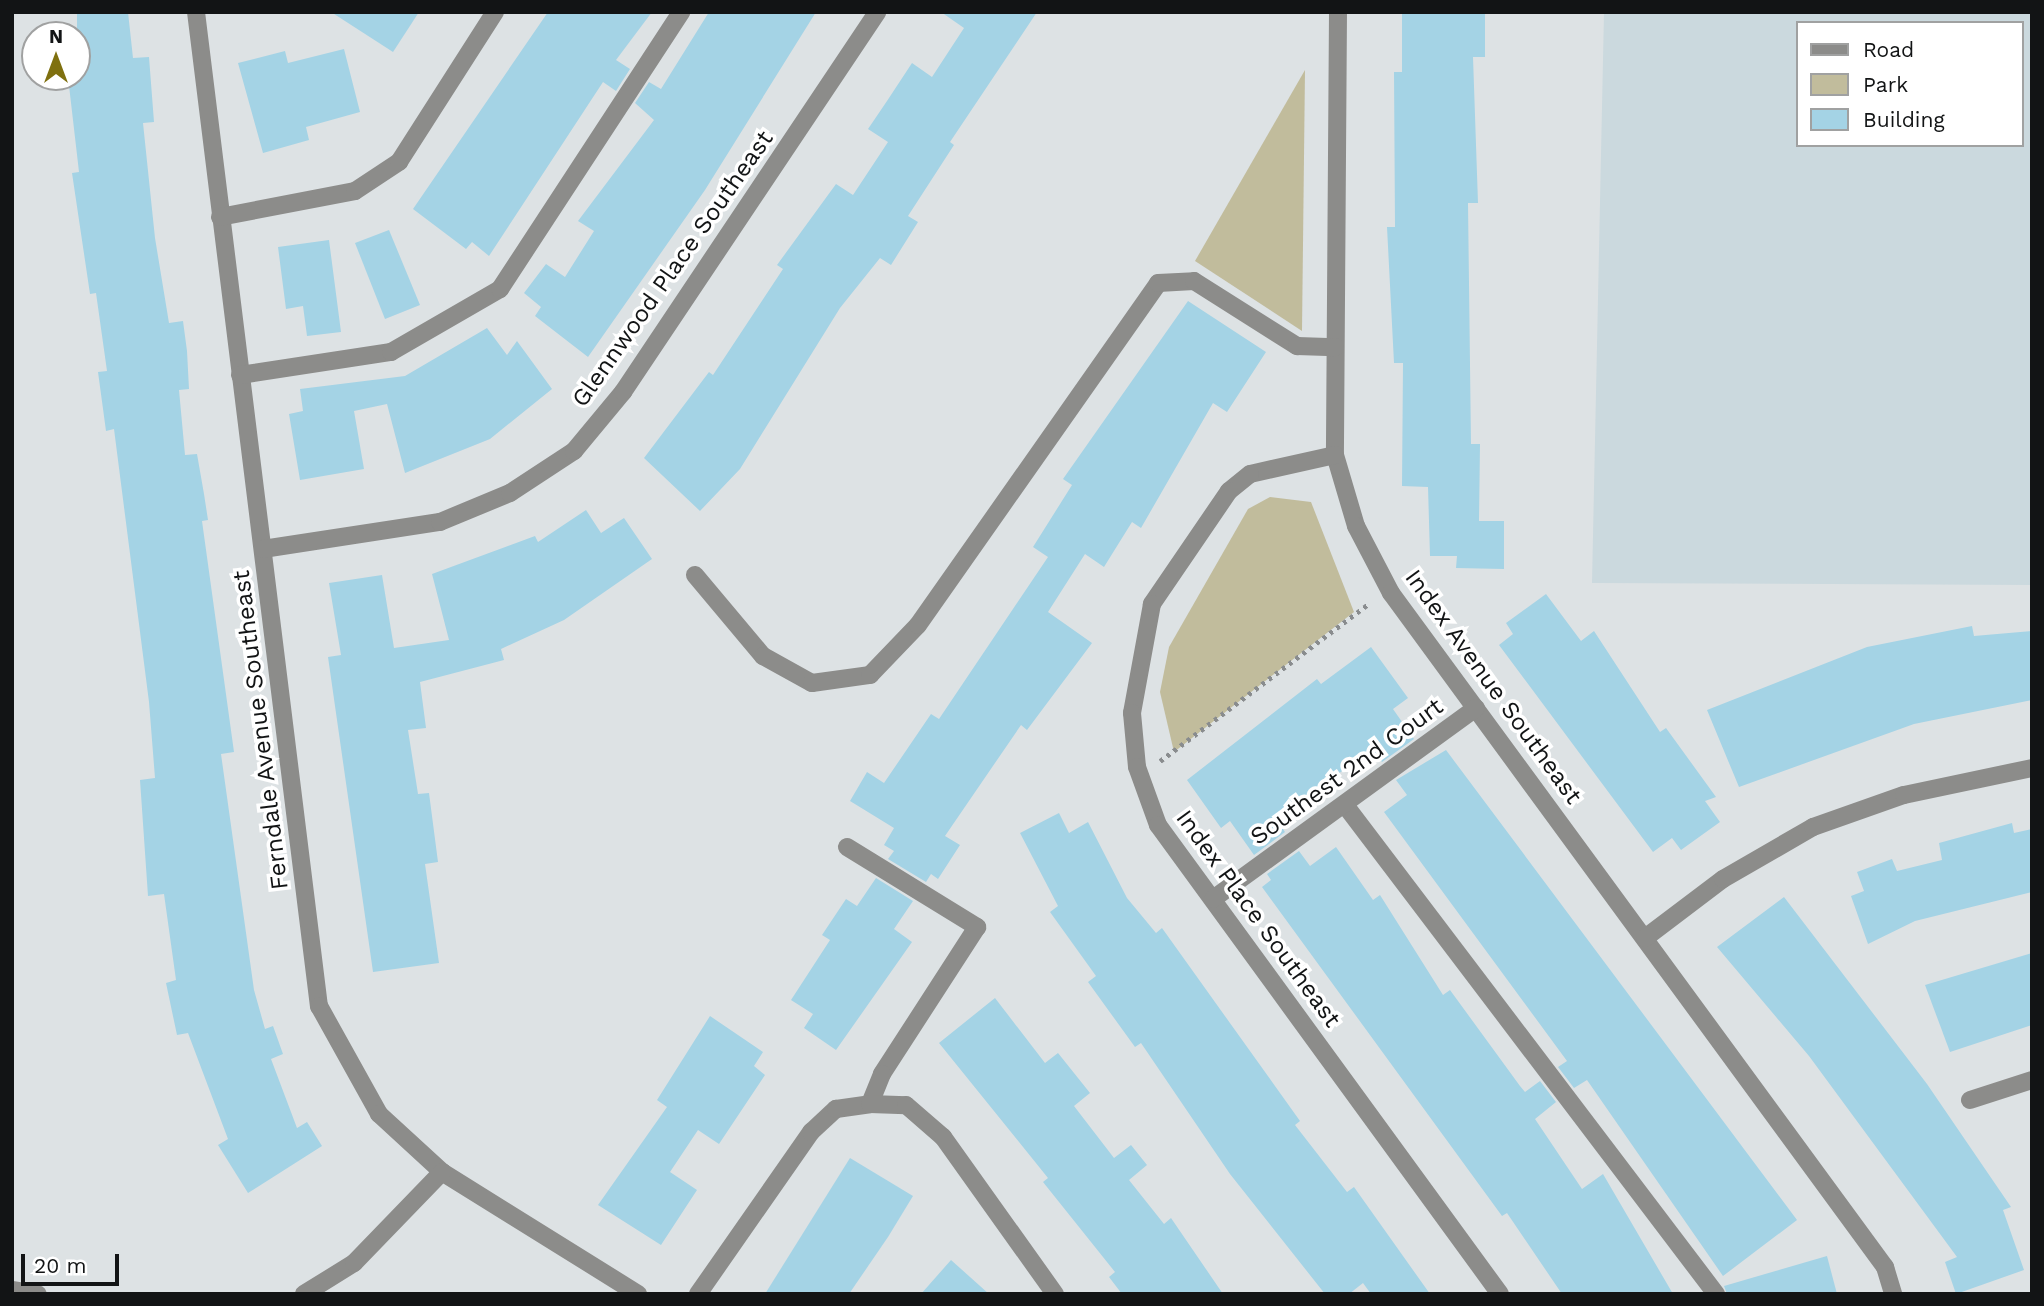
<!DOCTYPE html>
<html>
<head>
<meta charset="utf-8">
<style>
	body { margin:0 }
	#map { position:relative; width:2044px; height:1306px; overflow:hidden; background:#dde2e4; font-family:"Work Sans",sans-serif }
	div>[style] { position:absolute }
	.built>* { inset:0; background:#cbd9de }
	.green>* { inset:0; background:#c1bc9c }
	.building>* { inset:0; background:#a4d3e5 }
	.path>* { height:4.5px; margin-top:-2.25px; transform-origin:0; background:repeating-linear-gradient(90deg,#898c8e 0 3.5px,transparent 0 8.5px) }
	.minor>* { height:18px; margin:-9px; padding:0 9px; transform-origin:9px; border-radius:9px; background:#8c8c8a }
	span { translate:-50% -50%; white-space:nowrap; text-align:center; line-height:1.15; -webkit-text-stroke:7px #fff; paint-order:stroke }
	.street-label { font-size:24px; color:#121415 }
	.frame { position:absolute; inset:0; border:14px solid #121415; pointer-events:none }
	.legend { position:absolute; left:1796px; top:21px; width:228px; height:126px; box-sizing:border-box; background:#fff; border:2px solid #a0a1a1; margin:0; padding:9px 12px; list-style:none; font-size:21px; color:#121415 }
	.legend li { display:flex; align-items:center; gap:14px; height:35px }
	.legend b { width:35px; border:2px solid #a0a1a1 }
	.north { position:absolute; left:21px; top:21px; width:70px; height:70px; box-sizing:border-box; background:#fff; border:2px solid #a0a1a1; border-radius:50%; rotate:0deg; font-size:19px; font-weight:700; line-height:28px; text-align:center; color:#121415 }
	.north::after { content:''; display:block; margin:auto; width:24px; height:32px; background:#7f700f; clip-path:polygon(50% 0,100% 100%,50% 72%,0 100%) }
	.scale { position:absolute; left:21px; top:1254px; width:98px; height:32px; box-sizing:border-box; border:4px solid #121415; border-top:0; padding-left:9px; font-size:21px; line-height:24px; white-space:nowrap; color:#121415; -webkit-text-stroke:5px #fff; paint-order:stroke }
</style>
</head>
<body>
<div id="map">
	<div class="built">
		<div style="clip-path:polygon(evenodd,1604px 12px,2032px 12px,2032px 585px,1592px 583px,1604px 12px,1797px 23px,2021px 23px,2021px 145px,1797px 145px,1797px 23px)"></div>
	</div>
	<div class="green">
		<div style="clip-path:polygon(1305px 70px,1302px 331px,1195px 261px)"></div>
		<div style="clip-path:polygon(1270px 497px,1311px 502px,1354px 612px,1174px 752px,1160px 692px,1169px 647px,1248px 509px)"></div>
	</div>
	<div class="building">
		<div style="clip-path:polygon(77px 12px,128px 12px,133px 58px,149px 57px,154px 122px,143px 123px,155px 238px,169px 323px,183px 321px,187px 351px,189px 389px,179px 390px,185px 455px,197px 454px,204px 494px,208px 520px,202px 521px,234px 752px,221px 754px,254px 990px,265px 1029px,273px 1026px,283px 1054px,271px 1059px,297px 1128px,307px 1122px,322px 1146px,248px 1193px,218px 1145px,228px 1139px,188px 1033px,177px 1035px,166px 983px,176px 980px,164px 894px,148px 896px,140px 780px,155px 778px,149px 702px,114px 429px,106px 431px,98px 372px,107px 371px,96px 293px,90px 294px,72px 173px,79px 172px,68px 77px,77px 77px)"></div>
		<div style="clip-path:polygon(331px 12px,419px 12px,393px 52px)"></div>
		<div style="clip-path:polygon(548px 12px,652px 12px,616px 60px,630px 69px,616px 91px,603px 82px,489px 256px,472px 242px,466px 249px,413px 209px)"></div>
		<div style="clip-path:polygon(709px 12px,816px 12px,705px 190px,588px 357px,535px 316px,541px 307px,524px 293px,546px 264px,565px 277px,594px 231px,578px 221px,654px 120px,635px 103px,649px 82px,661px 89px)"></div>
		<div style="clip-path:polygon(941px 12px,1037px 12px,950px 142px,954px 145px,908px 216px,918px 222px,891px 265px,880px 258px,840px 308px,740px 469px,700px 511px,644px 458px,709px 372px,713px 375px,783px 269px,777px 265px,836px 184px,853px 195px,888px 142px,868px 129px,887px 101px,912px 63px,932px 77px,964px 28px)"></div>
		<div style="clip-path:polygon(1402px 12px,1485px 12px,1485px 57px,1473px 57px,1478px 203px,1468px 203px,1471px 444px,1480px 444px,1479px 521px,1504px 521px,1504px 569px,1456px 568px,1457px 556px,1430px 556px,1428px 487px,1402px 486px,1403px 363px,1394px 363px,1387px 227px,1395px 227px,1394px 72px,1402px 72px)"></div>
		<div style="clip-path:polygon(344px 49px,360px 112px,306px 127px,309px 140px,263px 153px,238px 63px,285px 51px,288px 63px)"></div>
		<div style="clip-path:polygon(389px 230px,420px 305px,385px 319px,355px 243px)"></div>
		<div style="clip-path:polygon(329px 240px,341px 332px,307px 336px,303px 306px,286px 309px,278px 247px)"></div>
		<div style="clip-path:polygon(1188px 301px,1266px 352px,1227px 412px,1213px 403px,1141px 528px,1132px 522px,1104px 567px,1085px 554px,1048px 612px,1092px 643px,1027px 730px,1021px 725px,945px 836px,960px 845px,938px 879px,931px 874px,926px 882px,888px 859px,894px 851px,884px 845px,894px 828px,850px 801px,867px 772px,884px 783px,931px 714px,939px 719px,1048px 557px,1033px 547px,1072px 485px,1063px 479px)"></div>
		<div style="clip-path:polygon(487px 328px,507px 355px,517px 341px,552px 389px,490px 439px,405px 473px,387px 404px,354px 411px,364px 469px,300px 480px,289px 414px,303px 411px,300px 389px,405px 376px)"></div>
		<div style="clip-path:polygon(586px 510px,601px 533px,624px 518px,652px 559px,564px 620px,501px 649px,504px 660px,420px 682px,426px 728px,408px 730px,418px 794px,429px 793px,438px 862px,425px 864px,439px 963px,373px 972px,328px 657px,341px 655px,329px 583px,382px 575px,394px 648px,449px 640px,432px 574px,535px 536px,538px 542px)"></div>
		<div style="clip-path:polygon(1546px 594px,1581px 641px,1594px 631px,1660px 732px,1666px 728px,1716px 797px,1705px 801px,1720px 822px,1681px 850px,1672px 838px,1653px 852px,1499px 645px,1513px 634px,1506px 623px)"></div>
		<div style="clip-path:polygon(1972px 626px,1974px 636px,2032px 631px,2032px 700px,1914px 724px,1739px 787px,1707px 710px,1867px 647px)"></div>
		<div style="clip-path:polygon(1371px 647px,1408px 698px,1393px 709px,1414px 739px,1382px 762px,1373px 750px,1342px 771px,1278px 822px,1285px 832px,1254px 855px,1230px 821px,1221px 828px,1187px 780px,1317px 679px,1321px 684px)"></div>
		<div style="clip-path:polygon(1446px 750px,1797px 1220px,1723px 1276px,1587px 1080px,1574px 1088px,1558px 1067px,1567px 1061px,1384px 812px,1407px 795px,1396px 780px)"></div>
		<div style="clip-path:polygon(1059px 813px,1069px 833px,1088px 822px,1127px 898px,1156px 933px,1162px 928px,1300px 1121px,1295px 1125px,1347px 1192px,1354px 1187px,1430px 1294px,1371px 1294px,1363px 1283px,1349px 1294px,1325px 1294px,1230px 1174px,1141px 1043px,1135px 1047px,1088px 982px,1096px 976px,1050px 912px,1058px 906px,1020px 833px)"></div>
		<div style="clip-path:polygon(2012px 823px,2014px 833px,2032px 829px,2032px 892px,1915px 921px,1868px 944px,1851px 896px,1864px 891px,1857px 872px,1892px 859px,1897px 871px,1942px 860px,1939px 843px)"></div>
		<div style="clip-path:polygon(1336px 847px,1373px 900px,1380px 895px,1443px 995px,1450px 990px,1520px 1086px,1525px 1092px,1540px 1081px,1556px 1102px,1535px 1119px,1582px 1189px,1603px 1174px,1673px 1294px,1562px 1294px,1507px 1213px,1502px 1216px,1262px 887px,1271px 880px,1267px 874px,1299px 851px,1310px 866px)"></div>
		<div style="clip-path:polygon(876px 878px,913px 901px,894px 929px,912px 942px,836px 1050px,804px 1028px,813px 1014px,791px 1000px,830px 940px,822px 935px,846px 899px,857px 906px)"></div>
		<div style="clip-path:polygon(1784px 897px,1927px 1084px,2011px 1207px,2003px 1210px,2024px 1270px,1956px 1294px,1945px 1262px,1957px 1257px,1809px 1056px,1717px 947px)"></div>
		<div style="clip-path:polygon(2032px 953px,2032px 1025px,1950px 1052px,1925px 985px)"></div>
		<div style="clip-path:polygon(995px 998px,1045px 1063px,1058px 1053px,1090px 1093px,1074px 1106px,1114px 1158px,1131px 1145px,1147px 1165px,1129px 1180px,1164px 1224px,1171px 1218px,1223px 1294px,1122px 1294px,1109px 1277px,1115px 1272px,1043px 1182px,1048px 1178px,939px 1043px)"></div>
		<div style="clip-path:polygon(710px 1016px,763px 1052px,754px 1066px,765px 1075px,719px 1144px,698px 1130px,670px 1172px,697px 1190px,661px 1245px,598px 1205px,667px 1107px,657px 1100px)"></div>
		<div style="clip-path:polygon(850px 1158px,913px 1196px,888px 1237px,849px 1294px,765px 1294px)"></div>
		<div style="clip-path:polygon(1827px 1256px,1837px 1294px,1727px 1294px,1724px 1286px)"></div>
		<div style="clip-path:polygon(951px 1260px,989px 1294px,921px 1294px)"></div>
	</div>
	<div class="path">
		<div style="left:1160px;top:761px;width:261px;rotate:-37deg"></div>
	</div>
	<div class="minor">
		<div style="left:196px;top:12px;width:1002px;rotate:82.95deg"></div>
		<div style="left:319px;top:1006px;width:124px;rotate:60.9deg"></div>
		<div style="left:379px;top:1114px;width:86px;rotate:42.6deg"></div>
		<div style="left:442px;top:1172px;width:231px;rotate:31.9deg"></div>
		<div style="left:1338px;top:12px;width:443px;rotate:90.4deg"></div>
		<div style="left:1335px;top:455px;width:74px;rotate:73.5deg"></div>
		<div style="left:1356px;top:526px;width:76px;rotate:62.4deg"></div>
		<div style="left:1391px;top:593px;width:836px;rotate:53.76deg"></div>
		<div style="left:1885px;top:1267px;width:28px;rotate:73deg"></div>
		<div style="left:220px;top:217px;width:137px;rotate:-10.9deg"></div>
		<div style="left:355px;top:191px;width:53px;rotate:-33.4deg"></div>
		<div style="left:399px;top:162px;width:178px;rotate:-57.4deg"></div>
		<div style="left:240px;top:375px;width:153px;rotate:-8.7deg"></div>
		<div style="left:391px;top:352px;width:126px;rotate:-30deg"></div>
		<div style="left:500px;top:289px;width:331px;rotate:-56.8deg"></div>
		<div style="left:1335px;top:455px;width:87px;rotate:167.4deg"></div>
		<div style="left:1250px;top:474px;width:27px;rotate:141deg"></div>
		<div style="left:1229px;top:491px;width:137px;rotate:124.3deg"></div>
		<div style="left:1152px;top:604px;width:111px;rotate:100.4deg"></div>
		<div style="left:1132px;top:713px;width:54px;rotate:84.7deg"></div>
		<div style="left:1137px;top:767px;width:62px;rotate:70.1deg"></div>
		<div style="left:1158px;top:825px;width:580px;rotate:53.9deg"></div>
		<div style="left:263px;top:549px;width:179px;rotate:-8.7deg"></div>
		<div style="left:440px;top:522px;width:76px;rotate:-22.5deg"></div>
		<div style="left:510px;top:493px;width:77px;rotate:-33.3deg"></div>
		<div style="left:574px;top:451px;width:77px;rotate:-50.3deg"></div>
		<div style="left:623px;top:392px;width:457px;rotate:-56.2deg"></div>
		<div style="left:695px;top:575px;width:106px;rotate:50deg"></div>
		<div style="left:763px;top:656px;width:56px;rotate:28.9deg"></div>
		<div style="left:812px;top:683px;width:59px;rotate:-7.9deg"></div>
		<div style="left:870px;top:675px;width:69px;rotate:-46.2deg"></div>
		<div style="left:918px;top:625px;width:418px;rotate:-54.9deg"></div>
		<div style="left:1158px;top:283px;width:36px;rotate:-3deg"></div>
		<div style="left:1194px;top:281px;width:122px;rotate:32.3deg"></div>
		<div style="left:1297px;top:346px;width:38px;rotate:2deg"></div>
		<div style="left:1345px;top:805px;width:614px;rotate:52.81deg"></div>
		<div style="left:847px;top:847px;width:153px;rotate:31.6deg"></div>
		<div style="left:977px;top:927px;width:175px;rotate:122.9deg"></div>
		<div style="left:882px;top:1074px;width:32px;rotate:112deg"></div>
		<div style="left:1213px;top:899px;width:325px;rotate:-36deg"></div>
		<div style="left:1645px;top:938px;width:98px;rotate:-37.1deg"></div>
		<div style="left:1723px;top:879px;width:104px;rotate:-30deg"></div>
		<div style="left:1813px;top:827px;width:96px;rotate:-19.4deg"></div>
		<div style="left:1904px;top:795px;width:131px;rotate:-11.9deg"></div>
		<div style="left:1970px;top:1100px;width:65px;rotate:-17.9deg"></div>
		<div style="left:12px;top:1290px;width:26px;rotate:9deg"></div>
		<div style="left:304px;top:1294px;width:59px;rotate:-31.8deg"></div>
		<div style="left:354px;top:1263px;width:127px;rotate:-46deg"></div>
		<div style="left:698px;top:1294px;width:198px;rotate:-55.1deg"></div>
		<div style="left:811px;top:1132px;width:34px;rotate:-43deg"></div>
		<div style="left:836px;top:1109px;width:34px;rotate:-8deg"></div>
		<div style="left:870px;top:1104px;width:36px;rotate:2deg"></div>
		<div style="left:906px;top:1105px;width:49px;rotate:40.9deg"></div>
		<div style="left:943px;top:1137px;width:193px;rotate:54.5deg"></div>
	</div>
	<div class="street-label">
		<span style="left:673px;top:269px;rotate:-55deg">Glennwood Place Southeast</span>
		<span style="left:1493px;top:687px;rotate:54deg">Index Avenue Southeast</span>
		<span style="left:261px;top:730px;rotate:-97deg">Ferndale Avenue Southeast</span>
		<span style="left:1347px;top:772px;rotate:-36deg">Southest 2nd Court</span>
		<span style="left:1258px;top:919px;rotate:54deg">Index Place Southeast</span>
	</div>
	<div class="frame"></div>
	<ul class="legend">
	<li><b style="height:9px;background:#8c8c8a"></b>Road</li>
	<li><b style="height:19px;background:#c1bc9c"></b>Park</li>
	<li><b style="height:19px;background:#a4d3e5"></b>Building</li>
	</ul>
	<div class="north">N</div>
	<div class="scale">20 m</div>
</div>
</body>
</html>
